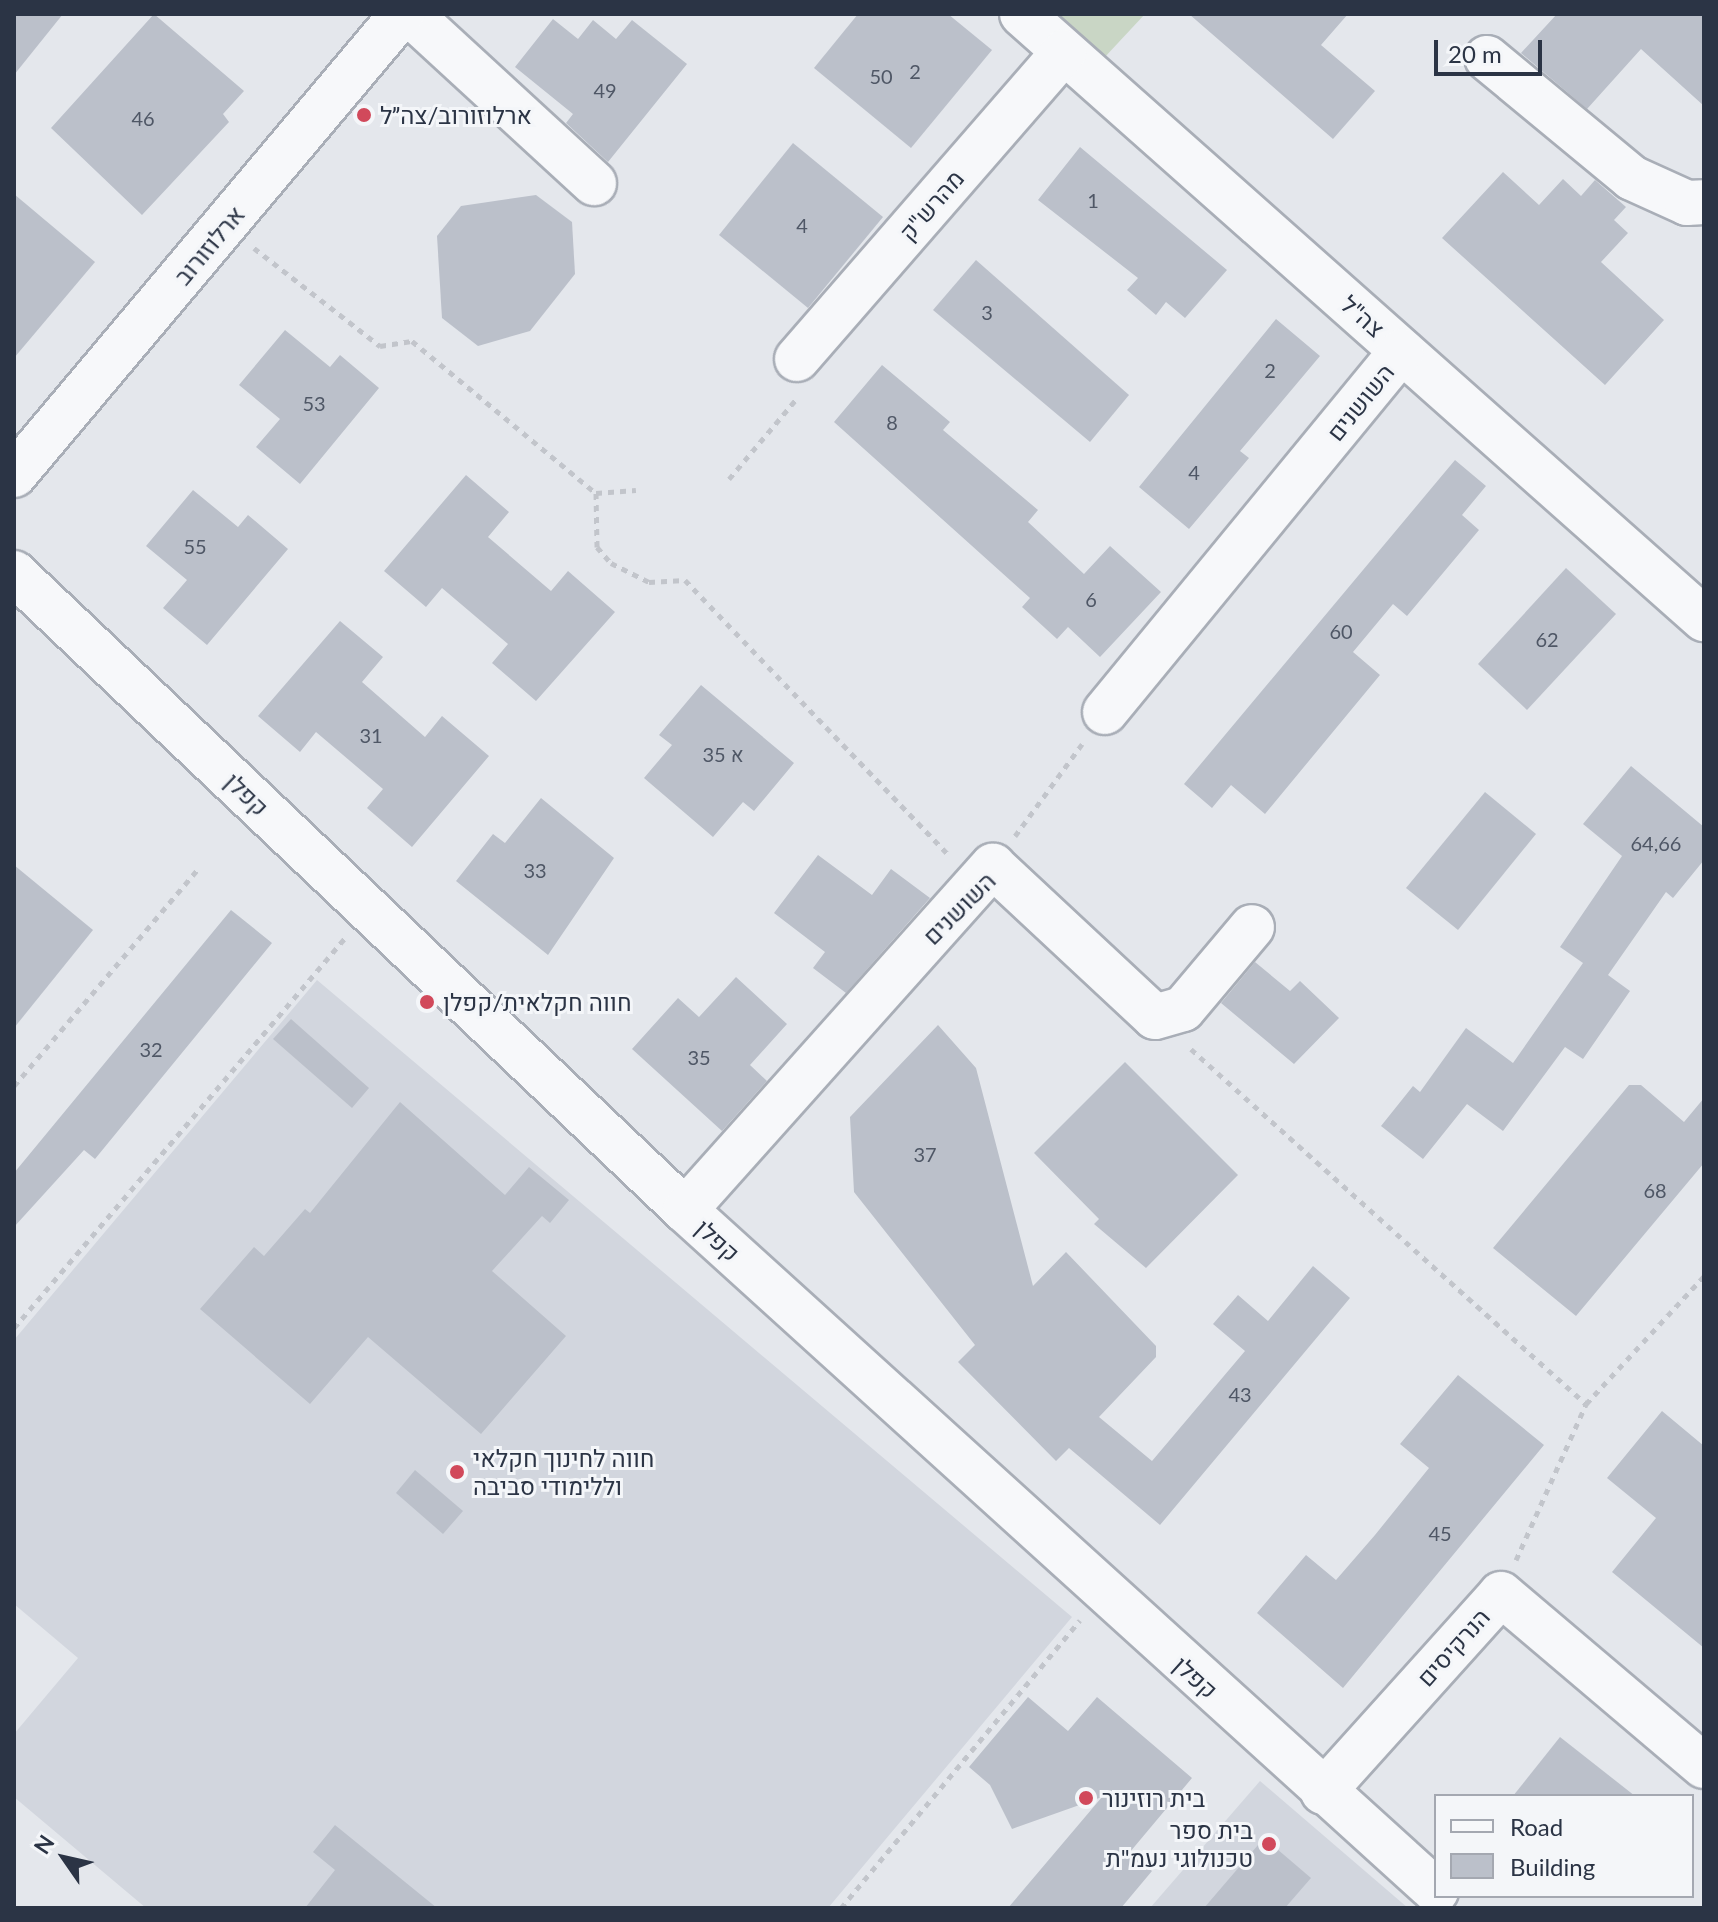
<!DOCTYPE html>
<html>
<head>
<meta charset="utf-8">
<style>
	body { margin:0 }
	#map { position:relative; width:1718px; height:1922px; overflow:hidden; background:#e4e7ec; font-family:Lato,Heebo,sans-serif }
	div>[style] { position:absolute }
	.built>* { inset:0; background:#d2d6de }
	.green>* { inset:0; background:#c9d6c5 }
	.building>* { inset:0; background:#bbc0ca }
	.path>* { height:5px; margin-top:-2.5px; transform-origin:0; background:repeating-linear-gradient(90deg,#c2c5cb 0 6px,transparent 0 12px) }
	.roads { filter:drop-shadow(2px 0 #a9aeb7) drop-shadow(-2px 0 #a9aeb7) drop-shadow(0 2px #a9aeb7) drop-shadow(0 -2px #a9aeb7) }
	.minor>* { height:44px; margin:-22px; padding:0 22px; transform-origin:22px; border-radius:22px; background:#f7f8fa }
	.dots>* { width:22px; height:22px; translate:-50% -50%; box-sizing:border-box; border:4px solid #f4f6f9; border-radius:50% }
	span { translate:-50% -50%; white-space:nowrap; text-align:center; line-height:1.15; -webkit-text-stroke:6px #f4f6f9; paint-order:stroke }
	.number-label { font-size:20px; color:#4f5766 }
	.number-label span { -webkit-text-stroke-width:0 }
	.poi-label { font-size:24px; color:#2b3445 }
	.left { translate:0 -50%; text-align:left }
	.right { translate:-100% -50%; text-align:right }
	.street-label { font-size:24px; color:#2b3445 }
	.frame { position:absolute; inset:0; border:16px solid #2b3445; pointer-events:none }
	.legend { position:absolute; left:1434px; top:1794px; width:260px; height:104px; box-sizing:border-box; background:#f4f6f9; border:2px solid #a4a8b1; margin:0; padding:10px 14px; list-style:none; font-size:24px; color:#2b3445 }
	.legend li { display:flex; align-items:center; gap:16px; height:40px }
	.legend b { width:40px; border:2px solid #a4a8b1 }
	.north { position:absolute; left:24px; top:1818px; width:80px; height:80px; -webkit-text-stroke:6px #f4f6f9; paint-order:stroke; rotate:304deg; font-size:22px; font-weight:700; line-height:32px; text-align:center; color:#2b3445 }
	.north::after { content:''; display:block; margin:auto; width:28px; height:36px; background:#2b3445; clip-path:polygon(50% 0,100% 100%,50% 72%,0 100%) }
	.scale { position:absolute; left:1434px; top:40px; width:108px; height:36px; box-sizing:border-box; border:4px solid #2b3445; border-top:0; padding-left:10px; font-size:24px; line-height:28px; white-space:nowrap; color:#2b3445; -webkit-text-stroke:6px #f4f6f9; paint-order:stroke }
</style>
</head>
<body>
<div id="map">
	<div class="built">
		<div style="clip-path:polygon(317px 980px,1072px 1617px,828px 1908px,146px 1908px,14px 1797px,14px 1734px,78px 1658px,14px 1604px,14px 1340px)"></div>
		<div style="clip-path:polygon(1260px 1781px,1408px 1908px,1150px 1908px)"></div>
	</div>
	<div class="green">
		<div style="clip-path:polygon(1053px 14px,1145px 14px,1104px 58px)"></div>
	</div>
	<div class="building">
		<div style="clip-path:polygon(14px 14px,63px 14px,14px 75px)"></div>
		<div style="clip-path:polygon(154px 14px,244px 91px,223px 114px,229px 122px,142px 215px,51px 128px)"></div>
		<div style="clip-path:polygon(858px 14px,948px 14px,992px 50px,911px 148px,814px 68px)"></div>
		<div style="clip-path:polygon(1189px 14px,1348px 14px,1321px 45px,1375px 91px,1333px 139px)"></div>
		<div style="clip-path:polygon(1557px 14px,1704px 14px,1704px 106px,1641px 49px,1587px 109px,1521px 53px)"></div>
		<div style="clip-path:polygon(553px 19px,578px 39px,593px 20px,616px 39px,632px 20px,687px 64px,608px 162px,566px 123px,573px 114px,515px 67px)"></div>
		<div style="clip-path:polygon(793px 143px,883px 217px,808px 308px,719px 235px)"></div>
		<div style="clip-path:polygon(1080px 147px,1227px 270px,1185px 318px,1166px 302px,1156px 315px,1127px 290px,1138px 278px,1038px 200px)"></div>
		<div style="clip-path:polygon(1503px 172px,1539px 205px,1563px 179px,1581px 196px,1595px 180px,1626px 207px,1614px 220px,1628px 233px,1601px 262px,1664px 320px,1605px 385px,1442px 238px)"></div>
		<div style="clip-path:polygon(14px 194px,95px 262px,14px 358px)"></div>
		<div style="clip-path:polygon(536px 195px,572px 222px,575px 274px,530px 331px,478px 346px,442px 318px,437px 236px,461px 206px)"></div>
		<div style="clip-path:polygon(976px 260px,1129px 395px,1090px 442px,933px 310px)"></div>
		<div style="clip-path:polygon(1276px 319px,1320px 356px,1240px 451px,1249px 458px,1189px 529px,1139px 487px)"></div>
		<div style="clip-path:polygon(285px 330px,330px 367px,340px 355px,379px 388px,300px 484px,256px 447px,280px 419px,239px 385px)"></div>
		<div style="clip-path:polygon(882px 365px,950px 422px,943px 430px,1038px 510px,1028px 522px,1084px 574px,1110px 546px,1161px 592px,1100px 657px,1068px 627px,1057px 639px,1022px 607px,1030px 598px,834px 422px)"></div>
		<div style="clip-path:polygon(1455px 460px,1486px 486px,1462px 515px,1479px 530px,1407px 616px,1393px 604px,1353px 652px,1380px 675px,1265px 814px,1231px 785px,1212px 808px,1184px 784px)"></div>
		<div style="clip-path:polygon(466px 475px,509px 512px,488px 537px,551px 591px,568px 571px,615px 612px,536px 701px,492px 663px,508px 644px,442px 588px,426px 607px,384px 571px)"></div>
		<div style="clip-path:polygon(193px 490px,238px 527px,248px 515px,288px 549px,207px 645px,163px 608px,187px 580px,146px 546px)"></div>
		<div style="clip-path:polygon(1566px 568px,1616px 614px,1527px 710px,1478px 664px)"></div>
		<div style="clip-path:polygon(340px 621px,383px 657px,362px 682px,425px 737px,442px 716px,489px 756px,412px 847px,367px 808px,383px 789px,316px 732px,300px 752px,258px 716px)"></div>
		<div style="clip-path:polygon(701px 685px,794px 763px,754px 811px,743px 802px,713px 837px,644px 778px,672px 745px,659px 735px)"></div>
		<div style="clip-path:polygon(1631px 766px,1704px 827px,1704px 860px,1673px 898px,1666px 892px,1608px 975px,1630px 991px,1583px 1059px,1565px 1047px,1503px 1131px,1467px 1104px,1423px 1159px,1381px 1126px,1413px 1086px,1420px 1092px,1466px 1028px,1513px 1063px,1583px 963px,1560px 947px,1622px 856px,1583px 824px)"></div>
		<div style="clip-path:polygon(1485px 792px,1536px 834px,1458px 930px,1406px 888px)"></div>
		<div style="clip-path:polygon(541px 798px,614px 858px,548px 955px,456px 881px,493px 834px,505px 843px)"></div>
		<div style="clip-path:polygon(818px 855px,872px 895px,891px 869px,930px 898px,846px 993px,813px 968px,825px 952px,774px 913px)"></div>
		<div style="clip-path:polygon(14px 865px,93px 930px,14px 1028px)"></div>
		<div style="clip-path:polygon(231px 910px,272px 943px,95px 1159px,84px 1150px,14px 1227px,14px 1173px)"></div>
		<div style="clip-path:polygon(1255px 962px,1290px 991px,1300px 981px,1339px 1018px,1294px 1064px,1221px 1003px)"></div>
		<div style="clip-path:polygon(736px 977px,787px 1024px,750px 1065px,767px 1081px,722px 1131px,632px 1049px,678px 998px,699px 1017px)"></div>
		<div style="clip-path:polygon(291px 1019px,369px 1088px,352px 1108px,273px 1039px)"></div>
		<div style="clip-path:polygon(938px 1025px,976px 1068px,1033px 1286px,1066px 1252px,1156px 1346px,1156px 1357px,1099px 1417px,1152px 1461px,1245px 1351px,1213px 1324px,1238px 1295px,1268px 1321px,1313px 1266px,1350px 1298px,1160px 1525px,1069px 1448px,1056px 1461px,958px 1362px,975px 1345px,854px 1192px,850px 1117px)"></div>
		<div style="clip-path:polygon(1125px 1062px,1238px 1175px,1146px 1268px,1094px 1224px,1099px 1219px,1034px 1153px)"></div>
		<div style="clip-path:polygon(1629px 1085px,1641px 1085px,1684px 1122px,1704px 1098px,1704px 1163px,1576px 1316px,1493px 1248px)"></div>
		<div style="clip-path:polygon(400px 1102px,505px 1195px,529px 1167px,569px 1200px,550px 1223px,542px 1216px,492px 1271px,566px 1336px,481px 1434px,368px 1337px,310px 1404px,200px 1309px,254px 1247px,264px 1256px,305px 1209px,310px 1213px)"></div>
		<div style="clip-path:polygon(1458px 1375px,1544px 1445px,1343px 1688px,1257px 1613px,1306px 1555px,1336px 1580px,1375px 1535px,1429px 1468px,1400px 1444px)"></div>
		<div style="clip-path:polygon(1662px 1411px,1704px 1446px,1704px 1648px,1612px 1572px,1656px 1518px,1607px 1478px)"></div>
		<div style="clip-path:polygon(415px 1470px,463px 1511px,443px 1534px,396px 1493px)"></div>
		<div style="clip-path:polygon(1028px 1697px,1068px 1731px,1097px 1697px,1192px 1778px,1130px 1852px,1152px 1871px,1121px 1908px,1008px 1908px,1102px 1797px,1012px 1829px,990px 1785px,969px 1767px)"></div>
		<div style="clip-path:polygon(1560px 1737px,1635px 1796px,1513px 1796px)"></div>
		<div style="clip-path:polygon(335px 1825px,437px 1908px,305px 1908px,335px 1870px,313px 1852px)"></div>
		<div style="clip-path:polygon(1264px 1838px,1311px 1878px,1285px 1908px,1204px 1908px)"></div>
	</div>
	<div class="path">
		<div style="left:254px;top:248px;width:160px;rotate:37.9deg"></div>
		<div style="left:380px;top:346px;width:32px;rotate:-9deg"></div>
		<div style="left:412px;top:341px;width:239px;rotate:39.6deg"></div>
		<div style="left:596px;top:493px;width:54px;rotate:88.9deg"></div>
		<div style="left:597px;top:547px;width:21px;rotate:49deg"></div>
		<div style="left:611px;top:563px;width:42px;rotate:26.6deg"></div>
		<div style="left:649px;top:582px;width:36px;rotate:-3deg"></div>
		<div style="left:685px;top:580px;width:381px;rotate:46.2deg"></div>
		<div style="left:729px;top:479px;width:107px;rotate:-49.9deg"></div>
		<div style="left:596px;top:493px;width:40px;rotate:-4.3deg"></div>
		<div style="left:1015px;top:836px;width:114px;rotate:-53.9deg"></div>
		<div style="left:1191px;top:1049px;width:531px;rotate:41.95deg"></div>
		<div style="left:14px;top:1086px;width:285px;rotate:-49.7deg"></div>
		<div style="left:14px;top:1328px;width:512px;rotate:-49.68deg"></div>
		<div style="left:1516px;top:1560px;width:171px;rotate:-65.8deg"></div>
		<div style="left:1586px;top:1404px;width:174px;rotate:-47.3deg"></div>
		<div style="left:841px;top:1908px;width:374px;rotate:-50.3deg"></div>
	</div>
	<div class="roads">
		<div class="minor">
			<div style="left:410px;top:14px;width:250px;rotate:42.6deg"></div>
			<div style="left:1022px;top:14px;width:912px;rotate:41.58deg"></div>
			<div style="left:1487px;top:58px;width:188px;rotate:39.6deg"></div>
			<div style="left:1632px;top:178px;width:60px;rotate:24.4deg"></div>
			<div style="left:1687px;top:203px;width:17px;rotate:-3deg"></div>
			<div style="left:797px;top:359px;width:407px;rotate:-49deg"></div>
			<div style="left:14px;top:475px;width:603px;rotate:-49.91deg"></div>
			<div style="left:14px;top:573px;width:925px;rotate:43.51deg"></div>
			<div style="left:685px;top:1210px;width:1014px;rotate:42.2deg"></div>
			<div style="left:1105px;top:712px;width:467px;rotate:-50.6deg"></div>
			<div style="left:685px;top:1210px;width:462px;rotate:-48.2deg"></div>
			<div style="left:993px;top:866px;width:221px;rotate:43deg"></div>
			<div style="left:1155px;top:1017px;width:29px;rotate:-16deg"></div>
			<div style="left:1183px;top:1009px;width:107px;rotate:-49.9deg"></div>
			<div style="left:1323px;top:1792px;width:266px;rotate:-48deg"></div>
			<div style="left:1501px;top:1594px;width:266px;rotate:40.3deg"></div>
		</div>
	</div>
	<div class="dots">
		<div style="left:364px;top:115px;background:#d1495b"></div>
		<div style="left:427px;top:1002px;background:#d1495b"></div>
		<div style="left:457px;top:1472px;background:#d1495b"></div>
		<div style="left:1086px;top:1798px;background:#d1495b"></div>
		<div style="left:1269px;top:1844px;background:#d1495b"></div>
	</div>
	<div class="number-label">
		<span style="left:915px;top:71px">2</span>
		<span style="left:881px;top:76px">50</span>
		<span style="left:605px;top:90px">49</span>
		<span style="left:143px;top:118px">46</span>
		<span style="left:1093px;top:200px">1</span>
		<span style="left:802px;top:225px">4</span>
		<span style="left:987px;top:312px">3</span>
		<span style="left:1270px;top:370px">2</span>
		<span style="left:314px;top:403px">53</span>
		<span style="left:892px;top:422px">8</span>
		<span style="left:1194px;top:472px">4</span>
		<span style="left:195px;top:546px">55</span>
		<span style="left:1091px;top:599px">6</span>
		<span style="left:1341px;top:631px">60</span>
		<span style="left:1547px;top:639px">62</span>
		<span style="left:371px;top:735px">31</span>
		<span style="left:723px;top:754px">35 א</span>
		<span style="left:1656px;top:843px">64,66</span>
		<span style="left:535px;top:870px">33</span>
		<span style="left:151px;top:1049px">32</span>
		<span style="left:699px;top:1057px">35</span>
		<span style="left:925px;top:1154px">37</span>
		<span style="left:1655px;top:1190px">68</span>
		<span style="left:1240px;top:1394px">43</span>
		<span style="left:1440px;top:1533px">45</span>
	</div>
	<div class="poi-label">
		<span class="left" style="left:380px;top:115px">ארלוזורוב/צה״ל</span>
		<span class="left" style="left:443px;top:1002px">חווה חקלאית/קפלן</span>
		<span class="left" style="left:473px;top:1472px">חווה לחינוך חקלאי<br>וללימודי סביבה</span>
		<span class="left" style="left:1102px;top:1798px">בית רוזינור</span>
		<span class="right" style="left:1253px;top:1844px">בית ספר<br>טכנולוגי נעמ"ת</span>
	</div>
	<div class="street-label">
		<span style="left:931px;top:205px;rotate:-49deg">מהרש"ק</span>
		<span style="left:209px;top:245px;rotate:-50deg">ארלוזורוב</span>
		<span style="left:1363px;top:316px;rotate:42deg">צה"ל</span>
		<span style="left:1360px;top:402px;rotate:-51deg">השושנים</span>
		<span style="left:247px;top:794px;rotate:44deg">קפלן</span>
		<span style="left:959px;top:908px;rotate:-45deg">השושנים</span>
		<span style="left:718px;top:1240px;rotate:42deg">קפלן</span>
		<span style="left:1453px;top:1647px;rotate:-48deg">הנרקיסים</span>
		<span style="left:1196px;top:1677px;rotate:42deg">קפלן</span>
	</div>
	<div class="frame"></div>
	<ul class="legend">
	<li><b style="height:10px;background:#f7f8fa"></b>Road</li>
	<li><b style="height:22px;background:#bbc0ca"></b>Building</li>
	</ul>
	<div class="north">N</div>
	<div class="scale">20 m</div>
</div>
</body>
</html>
